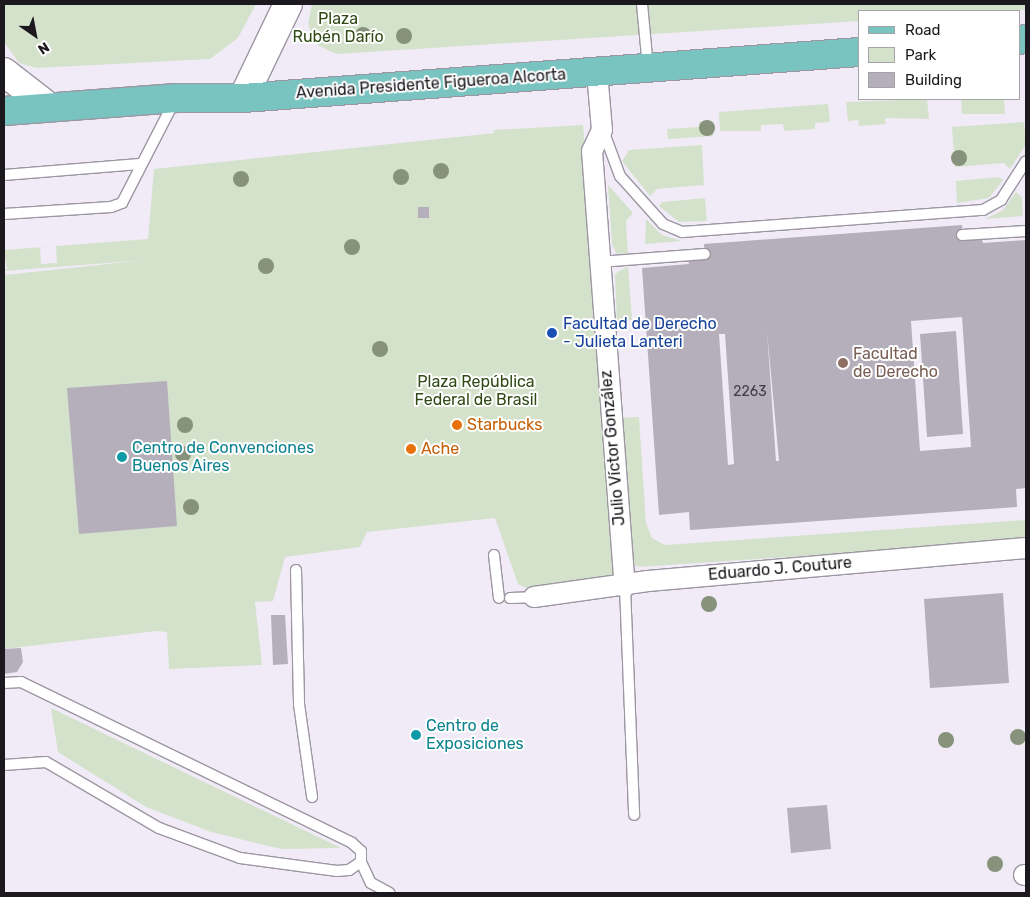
<!DOCTYPE html>
<html>
<head>
<meta charset="utf-8">
<style>
	body { margin:0 }
	#map { position:relative; width:1030px; height:897px; overflow:hidden; background:#f1ebf8; font-family:Rubik,sans-serif }
	div>[style] { position:absolute }
	.green>* { inset:0; background:#d4e2cb }
	.building>* { inset:0; background:#b5afbb }
	.roads { filter:drop-shadow(1px 0 #9c96a2) drop-shadow(-1px 0 #9c96a2) drop-shadow(0 1px #9c96a2) drop-shadow(0 -1px #9c96a2) }
	.lane>* { height:10px; margin:-5px; padding:0 5px; transform-origin:5px; border-radius:5px; background:#fff }
	.street>* { height:20px; margin:-10px; padding:0 10px; transform-origin:10px; border-radius:10px; background:#fff }
	.secondary>* { height:28px; margin:-14px; padding:0 14px; transform-origin:14px; border-radius:14px; background:#fff }
	.primary>* { height:28px; margin:-14px; padding:0 14px; transform-origin:14px; border-radius:14px; background:#79c4c1 }
	.trees>* { width:16px; height:16px; margin:-8px; border-radius:50%; background:#86927b }
	.dots>* { width:14px; height:14px; translate:-50% -50%; box-sizing:border-box; border:2px solid #fff; border-radius:50% }
	span { translate:-50% -50%; white-space:nowrap; text-align:center; line-height:1.15; -webkit-text-stroke:4px #fff; paint-order:stroke }
	.number-label { font-size:14px; color:#423e45 }
	.number-label span { -webkit-text-stroke-width:0 }
	.park-label { font-size:16px; color:#2f4a15 }
	.street-label { font-size:16px; color:#1b191e }
	.transit-label { font-size:16px; color:#164399 }
	.left { translate:0 -50%; text-align:left }
	.education-label { font-size:16px; color:#785e54 }
	.food-label { font-size:16px; color:#c56008 }
	.culture-label { font-size:16px; color:#0d838f }
	.frame { position:absolute; inset:0; border:5px solid #1b191e; pointer-events:none }
	.legend { position:absolute; left:858px; top:10px; width:162px; height:90px; box-sizing:border-box; background:#fff; border:1px solid #a4a3a5; margin:0; padding:6px 9px; list-style:none; font-size:15px; color:#1b191e }
	.legend li { display:flex; align-items:center; gap:10px; height:25px }
	.legend b { width:25px; border:1px solid #a4a3a5 }
	.north { position:absolute; left:10px; top:10px; width:50px; height:50px; -webkit-text-stroke:4px #fff; paint-order:stroke; rotate:147deg; font-size:14px; font-weight:700; line-height:20px; text-align:center; color:#1b191e }
	.north::after { content:''; display:block; margin:auto; width:18px; height:22px; background:#1b191e; clip-path:polygon(50% 0,100% 100%,50% 72%,0 100%) }
</style>
</head>
<body>
<div id="map">
	<div class="green">
		<div style="clip-path:polygon(4px 4px,256px 4px,238px 38px,210px 59px,37px 68px,19px 63px,4px 42px)"></div>
		<div style="clip-path:polygon(312px 4px,1026px 4px,1026px 10px,859px 11px,859px 21px,337px 54px,319px 46px,312px 36px,308px 24px)"></div>
		<div style="clip-path:polygon(927px 99px,929px 119px,885px 118px,886px 124px,859px 126px,858px 120px,848px 121px,846px 102px)"></div>
		<div style="clip-path:polygon(1004px 99px,1005px 114px,962px 114px,961px 100px)"></div>
		<div style="clip-path:polygon(828px 104px,830px 122px,815px 123px,815px 129px,784px 131px,783px 124px,761px 125px,761px 131px,720px 131px,719px 112px)"></div>
		<div style="clip-path:polygon(712px 121px,713px 136px,668px 139px,667px 129px,699px 127px,699px 122px)"></div>
		<div style="clip-path:polygon(1024px 122px,1026px 144px,1010px 169px,1004px 163px,955px 167px,952px 127px)"></div>
		<div style="clip-path:polygon(evenodd,583px 125px,622px 580px,532px 591px,518px 584px,495px 518px,367px 532px,360px 547px,285px 557px,273px 601px,255px 602px,262px 665px,169px 669px,167px 632px,157px 631px,4px 649px,4px 275px,146px 260px,4px 271px,7px 269px,4px 250px,148px 239px,154px 169px,495px 133px,493px 130px,583px 125px,56px 246px,57px 263px,41px 264px,40px 247px,56px 246px)"></div>
		<div style="clip-path:polygon(702px 145px,704px 185px,657px 189px,650px 196px,622px 161px,629px 150px)"></div>
		<div style="clip-path:polygon(999px 177px,1003px 180px,989px 198px,957px 203px,956px 181px)"></div>
		<div style="clip-path:polygon(608px 185px,633px 213px,626px 221px,628px 255px,616px 253px,612px 244px)"></div>
		<div style="clip-path:polygon(1016px 192px,1022px 197px,1023px 216px,985px 219px,1003px 210px)"></div>
		<div style="clip-path:polygon(705px 198px,707px 221px,679px 222px,659px 206px,662px 202px)"></div>
		<div style="clip-path:polygon(646px 219px,662px 235px,682px 241px,645px 244px)"></div>
		<div style="clip-path:polygon(628px 266px,632px 320px,617px 321px,615px 274px)"></div>
		<div style="clip-path:polygon(639px 417px,646px 523px,652px 538px,665px 545px,1026px 520px,1026px 541px,639px 567px,633px 564px,618px 418px)"></div>
		<div style="clip-path:polygon(51px 708px,341px 848px,281px 849px,211px 832px,146px 807px,58px 752px)"></div>
	</div>
	<div class="building">
		<div style="clip-path:polygon(418px 207px,429px 207px,429px 218px,418px 218px)"></div>
		<div style="clip-path:polygon(evenodd,962px 225px,963px 240px,982px 239px,983px 243px,1026px 240px,1026px 488px,1016px 489px,1017px 507px,690px 530px,689px 512px,659px 515px,642px 268px,689px 264px,688px 260px,705px 259px,704px 244px,962px 225px,962px 317px,971px 447px,920px 451px,911px 321px,962px 317px,962px 225px,767px 331px,779px 461px,776px 461px,767px 331px,962px 225px,719px 334px,725px 334px,734px 464px,728px 465px,719px 334px)"></div>
		<div style="clip-path:polygon(956px 331px,963px 434px,927px 437px,920px 334px)"></div>
		<div style="clip-path:polygon(167px 381px,177px 526px,79px 534px,67px 388px)"></div>
		<div style="clip-path:polygon(1003px 593px,1009px 683px,930px 688px,924px 599px)"></div>
		<div style="clip-path:polygon(271px 615px,285px 615px,288px 664px,273px 665px)"></div>
		<div style="clip-path:polygon(21px 648px,23px 662px,17px 672px,4px 674px,4px 649px)"></div>
		<div style="clip-path:polygon(827px 805px,831px 849px,791px 853px,787px 808px)"></div>
	</div>
	<div class="roads">
		<div class="lane">
			<div style="left:642px;top:4px;width:63px;rotate:84.6deg"></div>
			<div style="left:603px;top:130px;width:49px;rotate:69.7deg"></div>
			<div style="left:620px;top:176px;width:64px;rotate:48.1deg"></div>
			<div style="left:663px;top:224px;width:21px;rotate:23deg"></div>
			<div style="left:682px;top:232px;width:302px;rotate:-4.2deg"></div>
			<div style="left:983px;top:210px;width:21px;rotate:-29deg"></div>
			<div style="left:1001px;top:200px;width:46px;rotate:-57.3deg"></div>
			<div style="left:4px;top:175px;width:136px;rotate:-4.6deg"></div>
			<div style="left:4px;top:214px;width:107px;rotate:-3.7deg"></div>
			<div style="left:111px;top:207px;width:12px;rotate:-20deg"></div>
			<div style="left:122px;top:203px;width:114px;rotate:-62.8deg"></div>
			<div style="left:962px;top:235px;width:64px;rotate:-3.6deg"></div>
			<div style="left:599px;top:262px;width:106px;rotate:-4.3deg"></div>
			<div style="left:494px;top:555px;width:43px;rotate:83.4deg"></div>
			<div style="left:296px;top:570px;width:134px;rotate:88.7deg"></div>
			<div style="left:299px;top:704px;width:94px;rotate:82deg"></div>
			<div style="left:625px;top:587px;width:228px;rotate:87.7deg"></div>
			<div style="left:510px;top:598px;width:24px;rotate:-2deg"></div>
			<div style="left:4px;top:683px;width:17px;rotate:-3deg"></div>
			<div style="left:21px;top:682px;width:368px;rotate:25.9deg"></div>
			<div style="left:352px;top:843px;width:12px;rotate:42deg"></div>
			<div style="left:361px;top:851px;width:11px;rotate:90deg"></div>
			<div style="left:361px;top:862px;width:23px;rotate:65deg"></div>
			<div style="left:371px;top:883px;width:21px;rotate:28deg"></div>
			<div style="left:4px;top:765px;width:42px;rotate:-4.1deg"></div>
			<div style="left:46px;top:762px;width:131px;rotate:30.3deg"></div>
			<div style="left:159px;top:828px;width:86px;rotate:20.3deg"></div>
			<div style="left:240px;top:858px;width:98px;rotate:7.6deg"></div>
			<div style="left:337px;top:871px;width:12px;rotate:-5deg"></div>
			<div style="left:349px;top:870px;width:14px;rotate:-34deg"></div>
		</div>
		<div class="street">
			<div style="left:597px;top:72px;width:58px;rotate:85.1deg"></div>
			<div style="left:602px;top:130px;width:23px;rotate:115deg"></div>
			<div style="left:592px;top:151px;width:437px;rotate:85.7deg"></div>
			<div style="left:534px;top:597px;width:115px;rotate:-8deg"></div>
			<div style="left:648px;top:581px;width:379px;rotate:-5deg"></div>
			<div style="left:1024px;top:875px;width:2px"></div>
		</div>
		<div class="secondary">
			<div style="left:4px;top:72px;width:57px;rotate:37.9deg"></div>
			<div style="left:243px;top:98px;width:104px;rotate:-64.4deg"></div>
		</div>
		<div class="primary">
			<div style="left:1019px;top:40px;width:7px;rotate:-8deg"></div>
			<div style="left:4px;top:111px;width:173px;rotate:-4.3deg"></div>
			<div style="left:177px;top:98px;width:66px"></div>
			<div style="left:243px;top:98px;width:618px;rotate:-4.27deg"></div>
		</div>
	</div>
	<div class="trees">
		<div style="left:363px;top:35px"></div>
		<div style="left:404px;top:36px"></div>
		<div style="left:707px;top:128px"></div>
		<div style="left:959px;top:158px"></div>
		<div style="left:441px;top:171px"></div>
		<div style="left:401px;top:177px"></div>
		<div style="left:241px;top:179px"></div>
		<div style="left:352px;top:247px"></div>
		<div style="left:266px;top:266px"></div>
		<div style="left:380px;top:349px"></div>
		<div style="left:185px;top:425px"></div>
		<div style="left:183px;top:454px"></div>
		<div style="left:191px;top:507px"></div>
		<div style="left:709px;top:604px"></div>
		<div style="left:1018px;top:737px"></div>
		<div style="left:946px;top:740px"></div>
		<div style="left:995px;top:864px"></div>
	</div>
	<div class="dots">
		<div style="left:552px;top:333px;background:#1a4fb4"></div>
		<div style="left:843px;top:363px;background:#8d6e63"></div>
		<div style="left:457px;top:425px;background:#e8710a"></div>
		<div style="left:411px;top:449px;background:#e8710a"></div>
		<div style="left:122px;top:457px;background:#0f9aa8"></div>
		<div style="left:416px;top:735px;background:#0f9aa8"></div>
	</div>
	<div class="number-label">
		<span style="left:750px;top:392px">2263</span>
	</div>
	<div class="park-label">
		<span style="left:338px;top:28px">Plaza<br>Rubén Darío</span>
		<span style="left:476px;top:391px">Plaza República<br>Federal de Brasil</span>
	</div>
	<div class="street-label">
		<span style="left:431px;top:84px;rotate:-4deg">Avenida Presidente Figueroa Alcorta</span>
		<span style="left:613px;top:448px;rotate:-95deg">Julio Víctor González</span>
		<span style="left:780px;top:569px;rotate:-5deg">Eduardo J. Couture</span>
	</div>
	<div class="transit-label">
		<span class="left" style="left:563px;top:333px">Facultad de Derecho<br>- Julieta Lanteri</span>
	</div>
	<div class="education-label">
		<span class="left" style="left:853px;top:363px">Facultad<br>de Derecho</span>
	</div>
	<div class="food-label">
		<span class="left" style="left:467px;top:425px">Starbucks</span>
		<span class="left" style="left:421px;top:449px">Ache</span>
	</div>
	<div class="culture-label">
		<span class="left" style="left:132px;top:457px">Centro de Convenciones<br>Buenos Aires</span>
		<span class="left" style="left:426px;top:735px">Centro de<br>Exposiciones</span>
	</div>
	<div class="frame"></div>
	<ul class="legend">
	<li><b style="height:6px;background:#79c4c1"></b>Road</li>
	<li><b style="height:14px;background:#d4e2cb"></b>Park</li>
	<li><b style="height:14px;background:#b5afbb"></b>Building</li>
	</ul>
	<div class="north">N</div>
</div>
</body>
</html>
